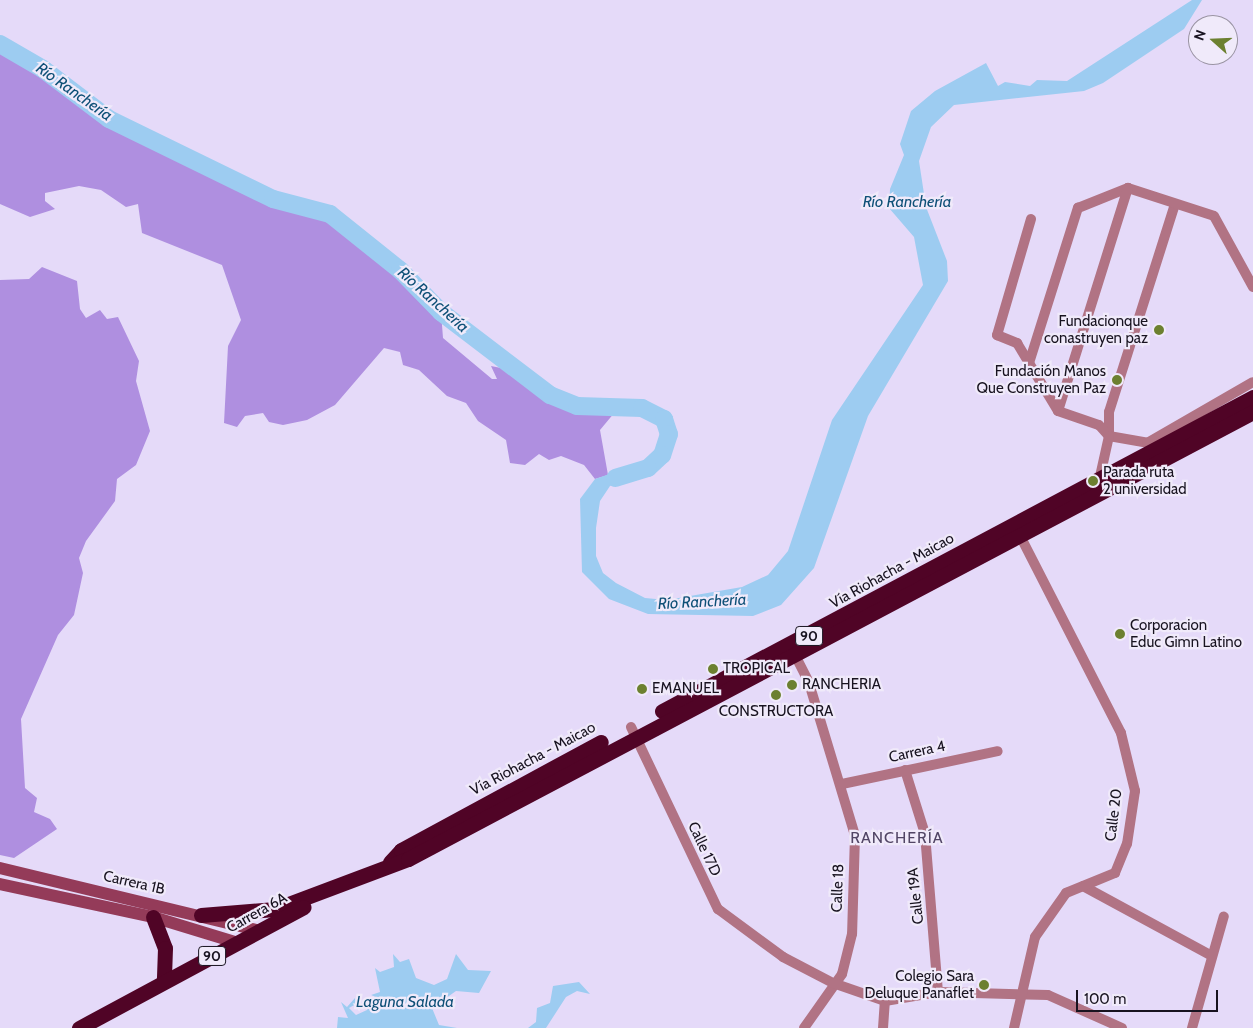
<!DOCTYPE html>
<html>
<head>
<meta charset="utf-8">
<style>
	body { margin:0 }
	#map { position:relative; width:1253px; height:1028px; overflow:hidden; background:#e5daf9; font-family:Cabin,sans-serif }
	div>[style] { position:absolute }
	.forest>* { inset:0; background:#af8fe0 }
	.water>* { inset:0; background:#9dccf1 }
	.river>* { height:18px; margin:-9px; padding:0 9px; transform-origin:9px; border-radius:9px; background:#9dccf1 }
	.street>* { height:10px; margin:-5px; padding:0 5px; transform-origin:5px; border-radius:5px; background:#b17384 }
	.secondary>* { height:12px; margin:-6px; padding:0 6px; transform-origin:6px; border-radius:6px; background:#943b59 }
	.highway>* { height:15px; margin:-7.5px; padding:0 7.5px; transform-origin:7.5px; border-radius:7.5px; background:#500426 }
	.dots>* { width:14px; height:14px; translate:-50% -50%; box-sizing:border-box; border:2px solid #f0eafa; border-radius:50% }
	span { translate:-50% -50%; white-space:nowrap; text-align:center; line-height:1.15; -webkit-text-stroke:4.5px #f0eafa; paint-order:stroke }
	.shield-label span { padding:1px 4px; background:#f0eafa; border:1px solid; border-radius:4px; -webkit-text-stroke-width:0 }
	.shield-label { font-size:14px; color:#181320; font-weight:700 }
	.poi-label { font-size:15px; color:#181320 }
	.right { translate:-100% -50%; text-align:right }
	.left { translate:0 -50%; text-align:left }
	.street-label { font-size:15px; color:#181320 }
	.water-label { font-size:16px; color:#0e5077; font-style:italic }
	.neighbourhood-label { font-size:16px; color:#514565; letter-spacing:1px }
	.north { position:absolute; left:1188px; top:15px; width:50px; height:50px; box-sizing:border-box; background:#f0eafa; border:1px solid #9a94a3; border-radius:50%; rotate:290deg; font-size:14px; font-weight:700; line-height:20px; text-align:center; color:#181320 }
	.north::after { content:''; display:block; margin:auto; width:18px; height:22px; background:#6c8030; clip-path:polygon(50% 0,100% 100%,50% 72%,0 100%) }
	.scale { position:absolute; left:1076px; top:990px; width:142px; height:22px; box-sizing:border-box; border:2px solid #181320; border-top:0; padding-left:6px; font-size:15px; line-height:18px; white-space:nowrap; color:#181320; -webkit-text-stroke:4px #f0eafa; paint-order:stroke }
</style>
</head>
<body>
<div id="map">
	<div class="forest">
		<div style="clip-path:polygon(0 44px,43px 69px,109px 119px,181px 151px,219px 176px,270px 198px,330px 214px,400px 270px,441px 312px,443px 338px,492px 379px,497px 379px,491px 366px,506px 369px,560px 407px,569px 403px,620px 406px,600px 430px,608px 475px,595px 479px,584px 465px,561px 456px,549px 460px,539px 454px,525px 465px,510px 463px,506px 440px,478px 421px,466px 403px,447px 396px,419px 370px,403px 365px,400px 352px,384px 348px,335px 405px,307px 420px,283px 425px,269px 422px,263px 413px,245px 416px,237px 427px,224px 423px,228px 346px,241px 320px,222px 265px,142px 233px,138px 204px,126px 207px,101px 190px,79px 186px,45px 193px,45px 201px,55px 209px,30px 217px,0 204px)"></div>
		<div style="clip-path:polygon(42px 267px,77px 281px,80px 309px,86px 318px,100px 310px,107px 319px,118px 317px,139px 361px,136px 381px,150px 431px,136px 465px,117px 479px,115px 501px,86px 541px,79px 558px,83px 573px,74px 615px,58px 635px,21px 719px,25px 788px,37px 798px,34px 812px,50px 819px,57px 829px,14px 858px,0 855px,0 280px,29px 279px)"></div>
	</div>
	<div class="water">
		<div style="clip-path:polygon(1192px 0,1202px 0,1184px 29px,1103px 83px,1084px 91px,954px 105px,931px 127px,919px 161px,926px 207px,947px 261px,948px 281px,868px 416px,814px 568px,781px 605px,753px 616px,648px 614px,609px 599px,582px 572px,580px 499px,595px 479px,618px 471px,638px 473px,610px 486px,600px 501px,596px 528px,596px 556px,603px 573px,616px 583px,645px 598px,667px 600px,742px 587px,768px 575px,788px 551px,832px 420px,923px 285px,914px 237px,889px 208px,890px 189px,904px 155px,900px 144px,911px 111px,935px 91px,986px 63px,998px 86px,1005px 82px,1030px 86px,1037px 80px,1067px 81px)"></div>
		<div style="clip-path:polygon(393px 954px,400px 962px,409px 959px,416px 978px,434px 985px,447px 979px,456px 954px,468px 970px,491px 971px,479px 993px,456px 991px,432px 1008px,439px 1025px,457px 1028px,337px 1028px,338px 1017px,348px 1018px,341px 1002px,347px 1007px,355px 998px,356px 1004px,349px 1008px,356px 1015px,367px 1010px,366px 1000px,375px 1005px,376px 997px,371px 995px,380px 992px,375px 968px,380px 972px,394px 967px)"></div>
		<div style="clip-path:polygon(579px 982px,590px 994px,577px 991px,566px 997px,546px 1028px,528px 1028px,536px 1022px,537px 1008px,550px 1003px,553px 986px)"></div>
	</div>
	<div class="river">
		<div style="left:0;top:44px;width:50px;rotate:30.2deg"></div>
		<div style="left:43px;top:69px;width:83px;rotate:37.1deg"></div>
		<div style="left:109px;top:119px;width:182px;rotate:26deg"></div>
		<div style="left:273px;top:199px;width:59px;rotate:14.7deg"></div>
		<div style="left:330px;top:214px;width:90px;rotate:38.7deg"></div>
		<div style="left:400px;top:270px;width:59px;rotate:45.7deg"></div>
		<div style="left:441px;top:312px;width:137px;rotate:37.3deg"></div>
		<div style="left:550px;top:395px;width:29px;rotate:22deg"></div>
		<div style="left:577px;top:406px;width:65px;rotate:1.8deg"></div>
		<div style="left:642px;top:408px;width:25px;rotate:27deg"></div>
		<div style="left:664px;top:419px;width:16px;rotate:72deg"></div>
		<div style="left:669px;top:434px;width:22px;rotate:108deg"></div>
		<div style="left:662px;top:455px;width:19px;rotate:137deg"></div>
		<div style="left:648px;top:468px;width:34px;rotate:163deg"></div>
	</div>
	<div class="street">
		<div style="left:1175px;top:204px;width:218px;rotate:107.6deg"></div>
		<div style="left:1109px;top:412px;width:24px;rotate:90deg"></div>
		<div style="left:1109px;top:436px;width:39px;rotate:10deg"></div>
		<div style="left:1147px;top:443px;width:122px;rotate:-29.9deg"></div>
		<div style="left:1031px;top:219px;width:121px;rotate:106.3deg"></div>
		<div style="left:997px;top:335px;width:22px;rotate:22deg"></div>
		<div style="left:1017px;top:343px;width:79px;rotate:58.9deg"></div>
		<div style="left:1058px;top:411px;width:43px;rotate:18.9deg"></div>
		<div style="left:1099px;top:425px;width:15px;rotate:48deg"></div>
		<div style="left:1109px;top:436px;width:46px;rotate:102.5deg"></div>
		<div style="left:1029px;top:363px;width:163px;rotate:-72.5deg"></div>
		<div style="left:1078px;top:208px;width:54px;rotate:-21.8deg"></div>
		<div style="left:1128px;top:188px;width:90px;rotate:18deg"></div>
		<div style="left:1214px;top:216px;width:81px;rotate:61.2deg"></div>
		<div style="left:1058px;top:411px;width:234px;rotate:-72.6deg"></div>
		<div style="left:796px;top:657px;width:29px;rotate:63deg"></div>
		<div style="left:809px;top:683px;width:159px;rotate:73.2deg"></div>
		<div style="left:855px;top:835px;width:99px;rotate:91.7deg"></div>
		<div style="left:852px;top:934px;width:41px;rotate:104deg"></div>
		<div style="left:842px;top:974px;width:66px;rotate:125.1deg"></div>
		<div style="left:631px;top:727px;width:202px;rotate:64.5deg"></div>
		<div style="left:718px;top:909px;width:81px;rotate:36.4deg"></div>
		<div style="left:783px;top:957px;width:56px;rotate:27.5deg"></div>
		<div style="left:833px;top:983px;width:55px;rotate:19.1deg"></div>
		<div style="left:885px;top:1001px;width:54px;rotate:-9.6deg"></div>
		<div style="left:938px;top:992px;width:110px;rotate:1.6deg"></div>
		<div style="left:1048px;top:995px;width:81px;rotate:24deg"></div>
		<div style="left:905px;top:770px;width:67px;rotate:72.6deg"></div>
		<div style="left:925px;top:834px;width:159px;rotate:85.3deg"></div>
		<div style="left:842px;top:784px;width:159px;rotate:-11.9deg"></div>
		<div style="left:1083px;top:886px;width:145px;rotate:28.5deg"></div>
		<div style="left:883px;top:1028px;width:27px;rotate:-86deg"></div>
		<div style="left:1014px;top:1028px;width:93px;rotate:-77deg"></div>
		<div style="left:1035px;top:937px;width:54px;rotate:-54.8deg"></div>
		<div style="left:1066px;top:893px;width:53px;rotate:-22.2deg"></div>
		<div style="left:1115px;top:873px;width:31px;rotate:-68deg"></div>
		<div style="left:1127px;top:844px;width:54px;rotate:-81.4deg"></div>
		<div style="left:1135px;top:791px;width:60px;rotate:-103.6deg"></div>
		<div style="left:1121px;top:733px;width:228px;rotate:-117.1deg"></div>
		<div style="left:1192px;top:1028px;width:116px;rotate:-74.1deg"></div>
	</div>
	<div class="secondary">
		<div style="left:0;top:868px;width:268px;rotate:13.6deg"></div>
		<div style="left:0;top:884px;width:157px;rotate:12.2deg"></div>
		<div style="left:153px;top:917px;width:89px;rotate:17deg"></div>
	</div>
	<div class="highway">
		<div style="left:662px;top:711px;width:669px;rotate:-27.98deg"></div>
		<div style="left:390px;top:862px;width:16px;rotate:-47deg"></div>
		<div style="left:401px;top:850px;width:227px;rotate:-28.4deg"></div>
		<div style="left:201px;top:915px;width:74px;rotate:-4.6deg"></div>
		<div style="left:275px;top:909px;width:142px;rotate:-20.6deg"></div>
		<div style="left:408px;top:859px;width:956px;rotate:-27.88deg"></div>
		<div style="left:153px;top:917px;width:33px;rotate:69deg"></div>
		<div style="left:165px;top:948px;width:33px;rotate:92deg"></div>
		<div style="left:79px;top:1028px;width:255px;rotate:-28.3deg"></div>
	</div>
	<div class="dots">
		<div style="left:1159px;top:330px;background:#6c8030"></div>
		<div style="left:1117px;top:380px;background:#6c8030"></div>
		<div style="left:1093px;top:481px;background:#6c8030"></div>
		<div style="left:1120px;top:634px;background:#6c8030"></div>
		<div style="left:713px;top:669px;background:#6c8030"></div>
		<div style="left:792px;top:685px;background:#6c8030"></div>
		<div style="left:642px;top:689px;background:#6c8030"></div>
		<div style="left:776px;top:695px;background:#6c8030"></div>
		<div style="left:984px;top:985px;background:#6c8030"></div>
	</div>
	<div class="shield-label">
		<span style="left:809px;top:636px">90</span>
		<span style="left:212px;top:956px">90</span>
	</div>
	<div class="poi-label">
		<span class="right" style="left:1148px;top:330px">Fundacionque<br>conastruyen paz</span>
		<span class="right" style="left:1106px;top:380px">Fundación Manos<br>Que Construyen Paz</span>
		<span class="left" style="left:1103px;top:481px">Parada ruta<br>2 universidad</span>
		<span class="left" style="left:1130px;top:634px">Corporacion<br>Educ Gimn Latino</span>
		<span class="left" style="left:723px;top:669px">TROPICAL</span>
		<span class="left" style="left:802px;top:685px">RANCHERIA</span>
		<span class="left" style="left:652px;top:689px">EMANUEL</span>
		<span style="left:776px;top:712px">CONSTRUCTORA</span>
		<span class="right" style="left:974px;top:985px">Colegio Sara<br>Deluque Panaflet</span>
	</div>
	<div class="street-label">
		<span style="left:892px;top:571px;rotate:-29deg">Vía Riohacha - Maicao</span>
		<span style="left:917px;top:752px;rotate:-12deg">Carrera 4</span>
		<span style="left:533px;top:759px;rotate:-28deg">Vía Riohacha - Maicao</span>
		<span style="left:1114px;top:815px;rotate:-83deg">Calle 20</span>
		<span style="left:704px;top:849px;rotate:65deg">Calle 17D</span>
		<span style="left:134px;top:883px;rotate:13deg">Carrera 1B</span>
		<span style="left:838px;top:888px;rotate:-88deg">Calle 18</span>
		<span style="left:916px;top:896px;rotate:-96deg">Calle 19A</span>
		<span style="left:257px;top:913px;rotate:-29deg">Carrera 6A</span>
	</div>
	<div class="water-label">
		<span style="left:74px;top:92px;rotate:35deg">Río Ranchería</span>
		<span style="left:907px;top:202px">Río Ranchería</span>
		<span style="left:433px;top:300px;rotate:42deg">Río Ranchería</span>
		<span style="left:702px;top:602px;rotate:-3deg">Río Ranchería</span>
		<span style="left:405px;top:1002px">Laguna Salada</span>
	</div>
	<div class="neighbourhood-label">
		<span style="left:897px;top:838px">RANCHERÍA</span>
	</div>
	<div class="north">N</div>
	<div class="scale">100 m</div>
</div>
</body>
</html>
